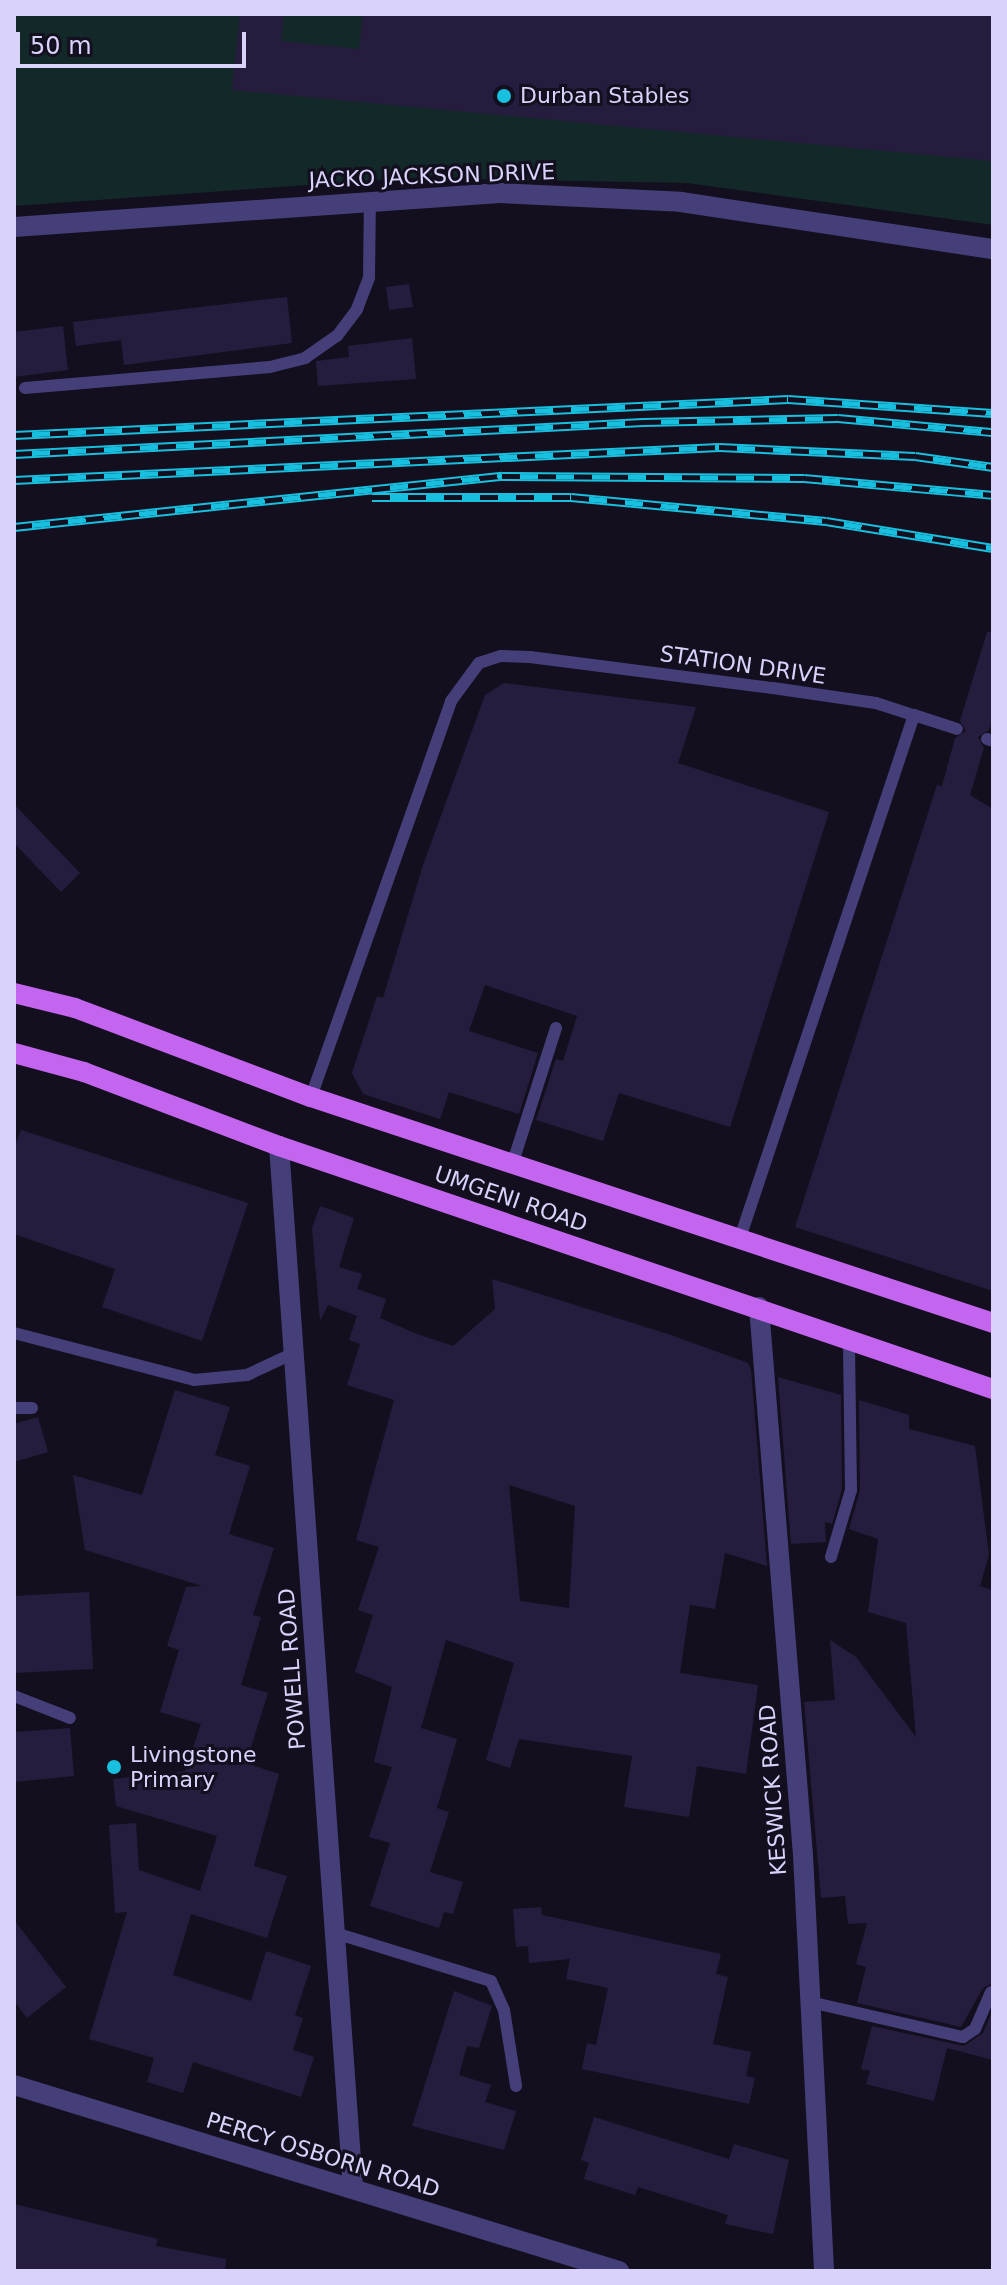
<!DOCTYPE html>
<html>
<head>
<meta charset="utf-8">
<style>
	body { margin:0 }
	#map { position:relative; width:1007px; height:2285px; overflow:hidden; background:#130f1f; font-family:"DejaVu Sans",sans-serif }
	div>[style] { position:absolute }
	.green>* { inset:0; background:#132828 }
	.building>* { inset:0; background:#261d3e }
	.service>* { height:12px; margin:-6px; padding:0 6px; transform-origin:6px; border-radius:6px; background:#453f79 }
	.minor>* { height:20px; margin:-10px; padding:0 10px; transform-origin:10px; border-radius:10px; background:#453f79 }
	.primary>* { height:20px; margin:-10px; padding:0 10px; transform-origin:10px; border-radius:10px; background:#c365ee }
	.rail>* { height:9px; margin-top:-4.5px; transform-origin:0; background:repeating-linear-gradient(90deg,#130f1f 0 18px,#19bfdf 0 36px); box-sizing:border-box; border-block:2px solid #19bfdf }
	.dots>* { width:22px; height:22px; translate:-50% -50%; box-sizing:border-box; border:4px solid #130f1f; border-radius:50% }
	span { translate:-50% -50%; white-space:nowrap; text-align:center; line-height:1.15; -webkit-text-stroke:6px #130f1f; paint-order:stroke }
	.poi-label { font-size:22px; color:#d9d2fa }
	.left { translate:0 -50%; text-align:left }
	.street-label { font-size:22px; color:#d9d2fa }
	.frame { position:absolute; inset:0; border:16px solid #d9d2fa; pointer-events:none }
	.scale { position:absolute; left:16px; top:32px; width:230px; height:36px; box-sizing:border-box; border:4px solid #d9d2fa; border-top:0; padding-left:10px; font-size:24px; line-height:28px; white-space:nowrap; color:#d9d2fa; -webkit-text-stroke:6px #130f1f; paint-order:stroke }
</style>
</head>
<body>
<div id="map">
	<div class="green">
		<div style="clip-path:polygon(14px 14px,993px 14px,993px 225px,687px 183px,406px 178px,14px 206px)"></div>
	</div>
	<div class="building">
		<div style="clip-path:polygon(240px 14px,284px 14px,281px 41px,359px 49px,363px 14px,993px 14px,993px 161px,232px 90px)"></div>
		<div style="clip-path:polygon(409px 284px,413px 307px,389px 310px,386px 287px)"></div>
		<div style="clip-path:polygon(287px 297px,292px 343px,124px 365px,121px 340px,76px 346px,73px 322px)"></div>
		<div style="clip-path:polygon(63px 326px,68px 370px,14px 377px,14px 332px)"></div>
		<div style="clip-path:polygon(412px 338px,416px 379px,318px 386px,316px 361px,349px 357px,348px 346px)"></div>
		<div style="clip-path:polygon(987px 632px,993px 632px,993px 718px,989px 730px,978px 737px,984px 748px,970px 795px,993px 809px,993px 1291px,795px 1227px,937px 785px,942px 786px,955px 738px,966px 731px,960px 721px)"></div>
		<div style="clip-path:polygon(504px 683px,696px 707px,678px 763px,829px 812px,730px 1127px,619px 1093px,603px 1141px,536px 1120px,556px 1059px,563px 1061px,577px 1016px,485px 985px,469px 1031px,538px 1053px,519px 1114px,449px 1092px,440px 1119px,363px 1094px,352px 1073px,377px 996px,383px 998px,423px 865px,485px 695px)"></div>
		<div style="clip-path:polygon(14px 804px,80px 873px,61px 892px,14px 843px)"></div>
		<div style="clip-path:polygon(21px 1130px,248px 1203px,202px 1341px,102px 1307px,115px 1269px,14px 1234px,14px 1149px)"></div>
		<div style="clip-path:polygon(evenodd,320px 1206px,354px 1218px,339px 1267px,362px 1274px,357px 1289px,386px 1299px,380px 1318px,417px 1334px,453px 1346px,495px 1309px,492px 1279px,671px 1335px,748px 1363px,751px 1370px,767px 1566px,725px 1553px,715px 1609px,690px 1605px,680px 1673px,758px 1685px,746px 1774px,697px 1766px,689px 1817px,624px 1807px,632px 1756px,519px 1739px,510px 1768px,486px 1760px,514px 1663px,446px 1640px,421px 1728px,457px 1739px,437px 1808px,449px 1812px,430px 1872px,463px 1882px,453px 1914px,444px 1912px,439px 1928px,370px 1906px,390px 1843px,369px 1837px,392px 1767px,374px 1762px,392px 1687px,355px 1672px,373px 1615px,358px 1610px,379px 1547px,356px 1540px,394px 1400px,347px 1385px,360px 1344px,349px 1340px,357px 1316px,328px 1305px,320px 1321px,312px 1228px,320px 1206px,509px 1485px,575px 1506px,569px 1608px,520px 1601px,509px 1485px)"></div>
		<div style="clip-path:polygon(778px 1377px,841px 1395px,842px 1489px,832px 1524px,825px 1522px,826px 1542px,791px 1544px)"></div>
		<div style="clip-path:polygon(175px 1390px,230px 1407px,215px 1455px,250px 1466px,229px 1534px,274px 1548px,253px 1615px,261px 1617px,241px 1685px,268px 1693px,246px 1763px,279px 1774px,254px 1866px,287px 1876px,267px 1938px,191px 1914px,173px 1975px,251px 2001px,266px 1951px,311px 1966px,295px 2015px,303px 2018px,293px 2050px,314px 2057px,301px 2097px,193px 2062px,183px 2093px,147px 2082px,154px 2058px,89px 2039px,127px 1912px,115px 1913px,109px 1825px,136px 1823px,139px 1870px,200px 1891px,217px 1836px,116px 1806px,113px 1779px,185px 1771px,201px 1724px,160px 1712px,179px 1650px,167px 1646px,186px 1587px,202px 1586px,85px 1550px,73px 1475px,142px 1495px)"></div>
		<div style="clip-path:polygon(859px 1400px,909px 1415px,909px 1429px,975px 1446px,989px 1555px,980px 1586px,993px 1590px,993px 1983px,983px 1988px,961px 2027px,857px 2003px,866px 1967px,856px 1964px,867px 1923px,848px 1924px,845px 1896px,821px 1898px,804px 1702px,835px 1700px,830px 1640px,856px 1657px,916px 1737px,906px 1623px,868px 1612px,878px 1539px,849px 1529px,860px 1490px)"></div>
		<div style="clip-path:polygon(38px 1417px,48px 1452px,14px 1462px,14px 1424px)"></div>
		<div style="clip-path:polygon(89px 1592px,93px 1669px,14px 1673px,14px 1596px)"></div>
		<div style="clip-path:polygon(70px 1728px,74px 1776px,14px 1782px,14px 1732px)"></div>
		<div style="clip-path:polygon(541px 1907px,542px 1915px,721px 1954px,716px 1974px,728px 1977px,713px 2044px,751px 2052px,746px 2076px,755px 2078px,749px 2104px,582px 2069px,587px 2043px,596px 2045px,608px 1988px,566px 1979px,570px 1959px,529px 1963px,528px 1946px,516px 1947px,513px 1909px)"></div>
		<div style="clip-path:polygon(14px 1920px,66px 1987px,27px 2018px,14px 2001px)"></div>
		<div style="clip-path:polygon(454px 1991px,492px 2006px,479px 2048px,467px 2046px,459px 2075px,491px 2085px,485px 2102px,516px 2111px,504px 2150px,412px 2126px)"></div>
		<div style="clip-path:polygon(993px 2010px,993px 2060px,947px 2048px,934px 2101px,866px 2084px,870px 2071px,861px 2069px,872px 2026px,964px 2046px,983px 2033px)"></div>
		<div style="clip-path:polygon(594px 2117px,729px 2159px,734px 2144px,789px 2160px,773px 2234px,725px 2224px,728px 2215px,638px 2187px,635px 2195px,584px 2179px,589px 2163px,581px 2160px)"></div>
		<div style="clip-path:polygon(14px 2204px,158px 2239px,156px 2246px,226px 2259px,225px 2271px,14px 2271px)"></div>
	</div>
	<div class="service">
		<div style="left:25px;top:388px;width:246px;rotate:-4.9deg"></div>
		<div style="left:270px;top:367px;width:36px;rotate:-14deg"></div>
		<div style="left:305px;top:358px;width:39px;rotate:-35deg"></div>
		<div style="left:337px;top:336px;width:34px;rotate:-53deg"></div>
		<div style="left:357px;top:309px;width:34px;rotate:-69deg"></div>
		<div style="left:369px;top:277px;width:78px;rotate:-89.3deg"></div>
		<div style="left:914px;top:715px;width:45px;rotate:18deg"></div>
		<div style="left:987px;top:739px;width:6px;rotate:18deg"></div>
		<div style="left:311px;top:1097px;width:420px;rotate:-70.5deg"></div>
		<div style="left:451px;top:701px;width:47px;rotate:-53.6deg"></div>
		<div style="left:479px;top:663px;width:23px;rotate:-18deg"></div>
		<div style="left:501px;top:656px;width:29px;rotate:2deg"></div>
		<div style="left:530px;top:657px;width:245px;rotate:7.3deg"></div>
		<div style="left:773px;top:688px;width:104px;rotate:8.3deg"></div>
		<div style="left:876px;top:703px;width:40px;rotate:18deg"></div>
		<div style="left:914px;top:715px;width:554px;rotate:108.4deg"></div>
		<div style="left:512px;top:1165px;width:144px;rotate:-72.2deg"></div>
		<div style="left:14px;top:1333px;width:186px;rotate:14.6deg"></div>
		<div style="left:194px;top:1380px;width:53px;rotate:-5.4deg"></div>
		<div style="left:247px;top:1375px;width:52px;rotate:-25.1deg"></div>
		<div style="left:14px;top:1408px;width:18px"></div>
		<div style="left:831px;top:1557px;width:70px;rotate:-73.4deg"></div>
		<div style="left:851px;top:1490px;width:151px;rotate:-90.8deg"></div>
		<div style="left:14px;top:1696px;width:60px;rotate:21.4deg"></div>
		<div style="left:335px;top:1933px;width:163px;rotate:17.1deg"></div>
		<div style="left:491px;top:1981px;width:32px;rotate:66deg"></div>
		<div style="left:504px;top:2010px;width:77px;rotate:81deg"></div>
		<div style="left:810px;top:2002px;width:157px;rotate:12.9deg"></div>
		<div style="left:963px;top:2037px;width:14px;rotate:-34deg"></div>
		<div style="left:975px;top:2029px;width:40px;rotate:-66.6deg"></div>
	</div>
	<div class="minor">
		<div style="left:14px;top:227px;width:487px;rotate:-4deg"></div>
		<div style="left:500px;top:193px;width:181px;rotate:2.8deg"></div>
		<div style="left:681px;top:202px;width:316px;rotate:8.6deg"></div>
		<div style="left:279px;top:1146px;width:1045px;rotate:85.94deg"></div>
		<div style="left:759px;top:1307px;width:550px;rotate:85.41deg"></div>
		<div style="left:803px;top:1855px;width:417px;rotate:87.1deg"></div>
		<div style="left:14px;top:2085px;width:633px;rotate:17.09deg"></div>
	</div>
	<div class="primary">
		<div style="left:14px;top:993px;width:63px;rotate:13.8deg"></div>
		<div style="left:75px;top:1008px;width:252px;rotate:20.7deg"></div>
		<div style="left:311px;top:1097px;width:718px;rotate:18.33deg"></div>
		<div style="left:14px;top:1053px;width:73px;rotate:15.2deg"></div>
		<div style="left:84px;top:1072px;width:209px;rotate:20.8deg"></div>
		<div style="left:279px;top:1146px;width:754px;rotate:18.8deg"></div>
	</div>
	<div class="rail">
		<div style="left:14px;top:435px;width:775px;rotate:-2.66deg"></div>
		<div style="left:788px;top:399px;width:205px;rotate:3.9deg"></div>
		<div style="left:14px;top:454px;width:630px;rotate:-2.91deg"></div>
		<div style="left:643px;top:422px;width:195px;rotate:-1.2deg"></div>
		<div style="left:838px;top:418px;width:156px;rotate:5.2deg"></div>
		<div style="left:14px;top:480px;width:706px;rotate:-2.68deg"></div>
		<div style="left:719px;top:447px;width:196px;rotate:2.6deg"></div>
		<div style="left:915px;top:456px;width:79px;rotate:8deg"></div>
		<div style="left:372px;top:497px;width:199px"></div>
		<div style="left:571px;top:497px;width:256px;rotate:5.4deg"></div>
		<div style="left:826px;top:521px;width:169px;rotate:9.2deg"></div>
		<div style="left:14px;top:527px;width:491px;rotate:-6deg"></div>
		<div style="left:502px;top:476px;width:302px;rotate:0.4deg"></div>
		<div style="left:804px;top:478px;width:190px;rotate:5.1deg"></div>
	</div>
	<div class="dots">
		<div style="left:504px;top:96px;background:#19bfdf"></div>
		<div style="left:114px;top:1767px;background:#19bfdf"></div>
	</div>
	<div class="poi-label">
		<span class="left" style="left:520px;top:96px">Durban Stables</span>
		<span class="left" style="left:130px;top:1767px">Livingstone<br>Primary</span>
	</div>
	<div class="street-label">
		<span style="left:432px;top:176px;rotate:-2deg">JACKO JACKSON DRIVE</span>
		<span style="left:743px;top:665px;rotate:8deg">STATION DRIVE</span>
		<span style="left:511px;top:1199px;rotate:19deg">UMGENI ROAD</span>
		<span style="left:292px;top:1669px;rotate:-94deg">POWELL ROAD</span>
		<span style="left:773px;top:1790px;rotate:-94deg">KESWICK ROAD</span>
		<span style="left:323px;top:2155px;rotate:17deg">PERCY OSBORN ROAD</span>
	</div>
	<div class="frame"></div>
	<div class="scale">50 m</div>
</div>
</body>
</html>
